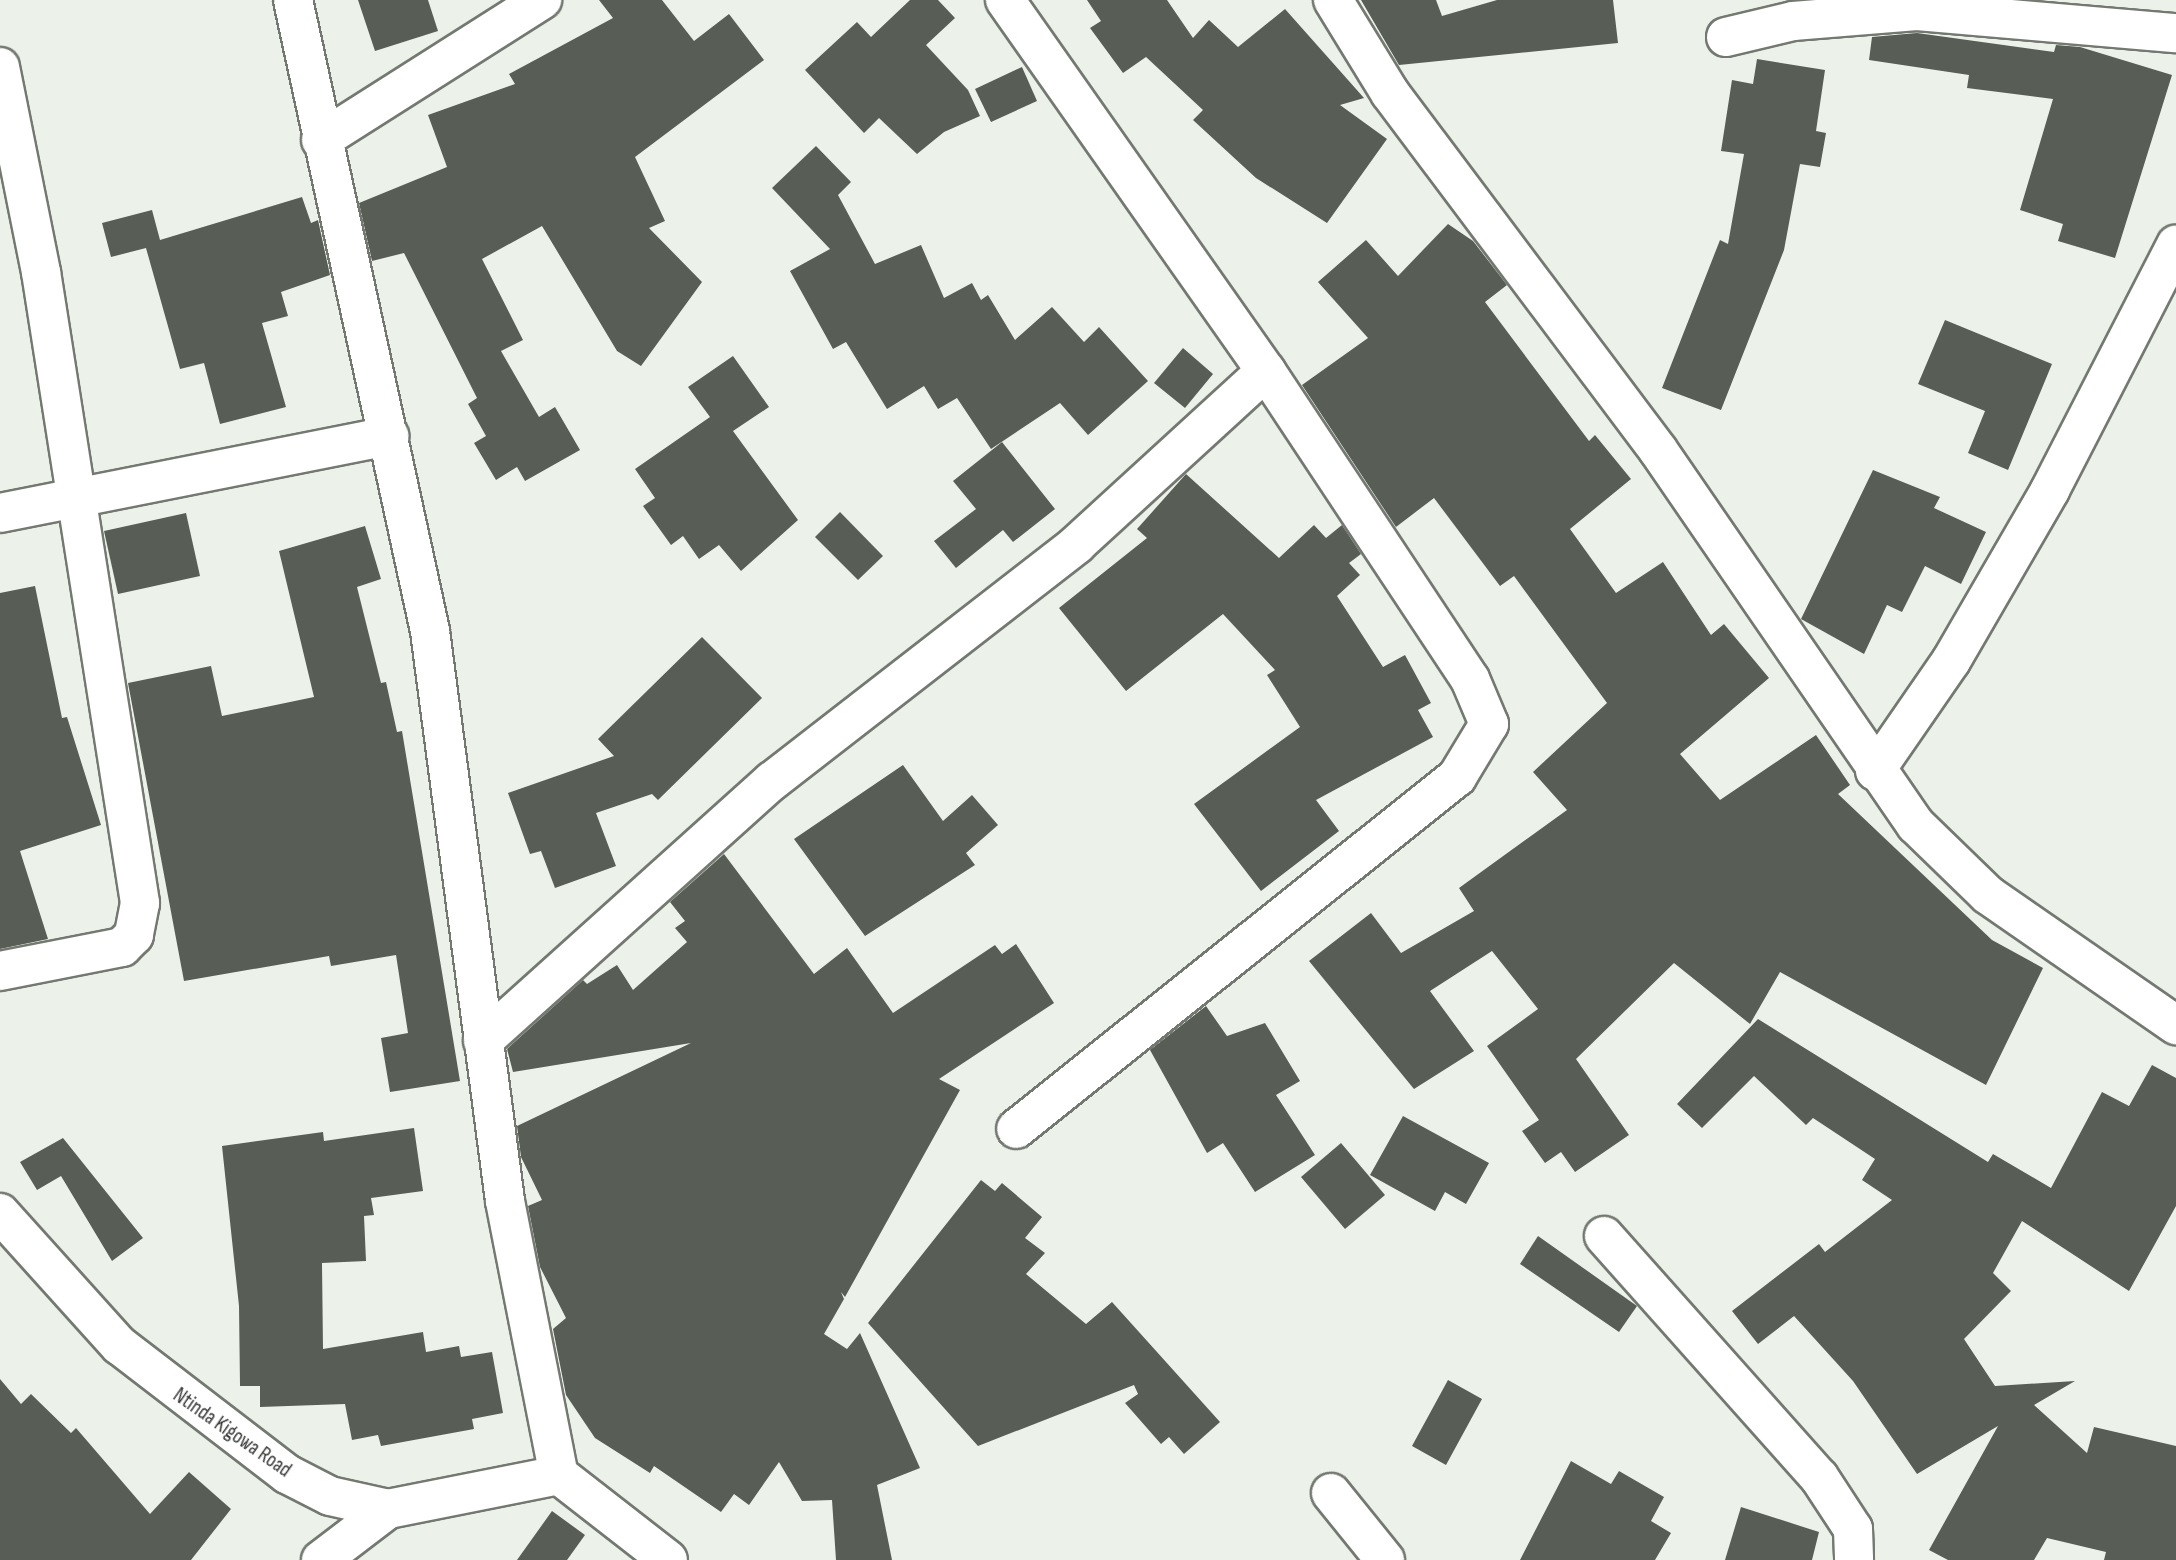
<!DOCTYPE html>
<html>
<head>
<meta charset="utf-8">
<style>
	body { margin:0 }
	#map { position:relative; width:2176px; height:1560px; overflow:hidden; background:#ecf2e9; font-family:"Sofia Sans Condensed",sans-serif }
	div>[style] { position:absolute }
	.building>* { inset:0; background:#585d56 }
	.roads { filter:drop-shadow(2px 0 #737971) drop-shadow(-2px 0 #737971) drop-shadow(0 2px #737971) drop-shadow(0 -2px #737971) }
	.minor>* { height:38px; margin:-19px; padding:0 19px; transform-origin:19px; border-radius:19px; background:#fff }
	.tertiary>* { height:38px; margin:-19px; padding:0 19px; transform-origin:19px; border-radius:19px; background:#fff }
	span { translate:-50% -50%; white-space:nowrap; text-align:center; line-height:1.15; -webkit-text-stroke:7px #fff; paint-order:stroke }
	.street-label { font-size:21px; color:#373936 }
</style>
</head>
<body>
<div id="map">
	<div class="building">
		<div style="clip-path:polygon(358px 0,428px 0,438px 31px,375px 51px)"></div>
		<div style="clip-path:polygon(599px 0,662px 0,694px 41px,729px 14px,764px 60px,635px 157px,665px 221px,649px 228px,702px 282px,641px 366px,617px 351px,542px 226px,482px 259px,523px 340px,501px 351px,539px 417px,555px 407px,580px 450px,525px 481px,517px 467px,496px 480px,474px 443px,486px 436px,468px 404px,477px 398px,404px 253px,372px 261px,359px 203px,447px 167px,428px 115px,515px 84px,509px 74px,613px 18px)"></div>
		<div style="clip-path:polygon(910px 0,938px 0,955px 18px,926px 45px,968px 90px,980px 116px,944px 132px,917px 154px,879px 118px,864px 133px,805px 70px,857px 22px,871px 37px)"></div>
		<div style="clip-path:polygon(1087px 0,1167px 0,1193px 38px,1209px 20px,1238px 47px,1285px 9px,1364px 98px,1340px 105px,1387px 139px,1327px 223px,1256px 178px,1193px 120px,1203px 110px,1146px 57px,1123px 73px,1090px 28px,1101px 21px)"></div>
		<div style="clip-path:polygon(1361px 0,1436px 0,1442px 16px,1497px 0,1613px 0,1618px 43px,1399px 65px)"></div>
		<div style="clip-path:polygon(1917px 33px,2054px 52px,2056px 45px,2080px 47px,2172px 75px,2115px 258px,2058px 241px,2063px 224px,2020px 210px,2053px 99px,1967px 88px,1969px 75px,1869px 60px,1872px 37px)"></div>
		<div style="clip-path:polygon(1757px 59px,1825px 70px,1816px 131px,1826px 133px,1820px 167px,1800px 164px,1784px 250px,1721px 410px,1662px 388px,1720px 240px,1728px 244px,1744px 154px,1721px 151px,1732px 80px,1753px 84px)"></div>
		<div style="clip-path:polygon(1022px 67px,1037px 101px,991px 122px,975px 89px)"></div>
		<div style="clip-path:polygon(816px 146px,851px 182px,838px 195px,875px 264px,921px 245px,944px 298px,972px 283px,981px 300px,988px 295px,1015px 340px,1052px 307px,1084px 342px,1099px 327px,1148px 381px,1088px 435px,1060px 403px,991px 449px,957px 398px,938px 409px,924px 386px,887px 409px,846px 342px,833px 349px,790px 271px,830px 249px,772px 188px)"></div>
		<div style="clip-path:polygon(302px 197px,311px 223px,318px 220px,330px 275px,281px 292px,288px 316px,262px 323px,286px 407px,220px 424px,204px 363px,180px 369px,146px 248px,111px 257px,102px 223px,152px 210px,160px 240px)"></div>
		<div style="clip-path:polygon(1448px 224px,1473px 241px,1507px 285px,1485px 302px,1589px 441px,1595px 435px,1631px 479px,1570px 529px,1616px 593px,1663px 562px,1711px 635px,1724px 624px,1769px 678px,1680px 754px,1720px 800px,1816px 735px,1850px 785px,1838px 794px,1992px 940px,2043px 968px,1986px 1085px,1780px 972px,1750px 1024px,1674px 963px,1576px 1059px,1629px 1135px,1575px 1172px,1561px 1152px,1545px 1163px,1522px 1131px,1539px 1120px,1487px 1046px,1538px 1009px,1492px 951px,1430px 991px,1474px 1051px,1414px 1089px,1309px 961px,1371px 913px,1401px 953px,1474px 911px,1459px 888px,1567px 810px,1533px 772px,1607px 703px,1514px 576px,1500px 586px,1434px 498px,1396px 527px,1302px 385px,1368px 338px,1318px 282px,1366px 240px,1398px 276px)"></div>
		<div style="clip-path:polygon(1945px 320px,2052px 364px,2008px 470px,1968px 453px,1985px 411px,1918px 384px)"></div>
		<div style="clip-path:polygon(1183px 348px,1213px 374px,1185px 408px,1154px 383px)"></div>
		<div style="clip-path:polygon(733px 356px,769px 407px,733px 431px,798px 520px,741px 571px,719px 545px,699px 559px,683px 536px,671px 545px,643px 506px,655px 498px,635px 469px,710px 417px,688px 387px)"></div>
		<div style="clip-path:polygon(1002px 442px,1055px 509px,1013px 542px,1003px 530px,956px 568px,934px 541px,976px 509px,953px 481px)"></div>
		<div style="clip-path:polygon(1873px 470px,1940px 497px,1934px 508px,1986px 532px,1961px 584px,1925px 566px,1902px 612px,1887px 605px,1864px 654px,1801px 619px)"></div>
		<div style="clip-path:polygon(1186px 474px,1279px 558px,1314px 525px,1326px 538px,1342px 525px,1361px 554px,1349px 563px,1360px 575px,1337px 596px,1383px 667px,1405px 655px,1431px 703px,1418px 710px,1433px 737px,1316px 800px,1339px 831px,1261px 891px,1194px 804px,1300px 727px,1267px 675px,1275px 670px,1223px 614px,1126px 691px,1059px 608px,1147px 538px,1137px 529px)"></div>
		<div style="clip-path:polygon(840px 512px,883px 556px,858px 580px,815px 537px)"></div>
		<div style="clip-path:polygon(186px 513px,200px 576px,118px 594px,104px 531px)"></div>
		<div style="clip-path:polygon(365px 526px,381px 579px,357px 587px,381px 683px,386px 682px,397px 732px,402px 731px,460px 1081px,390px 1092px,381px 1038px,408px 1033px,396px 955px,331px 966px,329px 956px,184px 981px,128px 683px,211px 666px,222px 716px,314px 697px,279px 551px)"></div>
		<div style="clip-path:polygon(35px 586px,62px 718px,67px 717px,101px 825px,20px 851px,48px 939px,0 949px,0 593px)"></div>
		<div style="clip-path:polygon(702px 637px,762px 698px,658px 800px,652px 794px,596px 813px,616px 866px,555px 888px,541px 851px,530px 854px,508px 793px,614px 756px,598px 739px)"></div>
		<div style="clip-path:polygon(903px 765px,943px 821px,972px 795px,998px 825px,966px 853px,975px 865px,865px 936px,794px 839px)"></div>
		<div style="clip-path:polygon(724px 854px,814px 974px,847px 948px,893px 1013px,995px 945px,1002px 954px,1016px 944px,1054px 1003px,939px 1079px,960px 1090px,845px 1297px,841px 1292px,844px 1299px,824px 1334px,847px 1349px,860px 1333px,920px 1468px,877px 1485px,892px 1560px,836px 1560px,832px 1500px,802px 1501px,779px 1462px,749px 1505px,734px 1494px,721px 1512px,654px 1466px,650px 1473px,595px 1438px,566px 1395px,553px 1329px,566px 1318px,540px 1267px,528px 1206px,542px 1200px,521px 1157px,517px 1126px,691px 1043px,513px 1072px,507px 1049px,583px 980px,587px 984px,617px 965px,633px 990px,687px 942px,675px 928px,685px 921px,670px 902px)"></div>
		<div style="clip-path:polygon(1206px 1006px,1227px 1036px,1265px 1023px,1300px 1081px,1276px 1095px,1315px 1155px,1255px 1192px,1223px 1143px,1207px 1153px,1150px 1050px)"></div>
		<div style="clip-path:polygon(1758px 1019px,1988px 1162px,1993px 1154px,2051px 1188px,2102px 1092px,2129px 1106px,2152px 1065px,2176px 1078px,2176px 1206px,2129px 1291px,2022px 1221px,1993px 1273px,2011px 1291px,1964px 1339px,1995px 1386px,2075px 1381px,2034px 1405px,2087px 1453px,2094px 1427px,2176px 1446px,2176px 1560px,2104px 1560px,2106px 1552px,2047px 1538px,2034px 1560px,1948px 1560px,1929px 1550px,1998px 1426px,1917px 1474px,1853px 1381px,1794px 1316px,1758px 1344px,1732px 1311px,1819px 1244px,1825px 1252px,1892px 1200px,1862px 1180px,1875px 1159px,1813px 1118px,1806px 1125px,1754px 1076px,1702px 1128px,1677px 1104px)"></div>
		<div style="clip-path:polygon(1403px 1116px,1489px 1163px,1466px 1204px,1445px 1192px,1435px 1211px,1370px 1175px)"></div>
		<div style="clip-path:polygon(414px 1128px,423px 1191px,371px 1198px,374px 1215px,364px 1216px,366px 1261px,322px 1263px,323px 1349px,423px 1332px,426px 1352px,459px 1346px,461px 1357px,492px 1352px,503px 1413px,472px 1419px,474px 1429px,381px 1446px,378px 1435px,352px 1440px,345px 1404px,260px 1407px,260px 1386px,240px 1386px,239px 1306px,222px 1146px,323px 1132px,324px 1141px)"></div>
		<div style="clip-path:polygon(63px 1138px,143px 1238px,112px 1261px,61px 1176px,37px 1190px,20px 1162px)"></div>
		<div style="clip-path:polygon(1341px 1143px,1385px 1195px,1345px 1229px,1301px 1177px)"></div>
		<div style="clip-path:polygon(981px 1180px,995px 1191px,1002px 1183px,1042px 1217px,1025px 1238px,1045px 1253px,1026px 1274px,1086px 1324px,1112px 1302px,1220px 1422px,1184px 1454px,1169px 1437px,1161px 1444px,1125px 1403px,1138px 1394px,1134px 1385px,978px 1446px,868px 1323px)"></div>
		<div style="clip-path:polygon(1538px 1236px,1637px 1306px,1619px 1332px,1520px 1264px)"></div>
		<div style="clip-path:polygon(0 1379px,21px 1404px,31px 1394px,71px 1433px,76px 1428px,150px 1514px,189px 1472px,231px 1509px,191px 1560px,0 1560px)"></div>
		<div style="clip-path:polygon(1448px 1380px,1482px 1399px,1446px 1465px,1412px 1446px)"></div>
		<div style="clip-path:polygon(1571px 1461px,1611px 1484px,1619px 1471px,1664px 1497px,1651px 1521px,1671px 1533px,1655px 1560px,1520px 1560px)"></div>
		<div style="clip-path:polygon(1741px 1507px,1819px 1532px,1812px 1560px,1725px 1560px)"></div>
		<div style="clip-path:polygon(552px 1511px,585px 1535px,567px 1560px,517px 1560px)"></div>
	</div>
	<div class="roads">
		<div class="minor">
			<div style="left:293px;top:0;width:646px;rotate:77.75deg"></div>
			<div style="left:430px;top:631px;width:575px;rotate:82.5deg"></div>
			<div style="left:505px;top:1201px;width:279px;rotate:78.9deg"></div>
			<div style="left:1005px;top:0;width:454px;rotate:54.9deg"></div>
			<div style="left:1266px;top:371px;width:369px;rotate:56.5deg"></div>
			<div style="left:1470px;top:679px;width:49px;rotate:67.1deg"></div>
			<div style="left:1489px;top:724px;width:62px;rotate:121.1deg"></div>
			<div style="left:1457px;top:777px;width:564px;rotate:141.4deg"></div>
			<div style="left:1333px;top:0;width:109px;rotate:58.5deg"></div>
			<div style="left:1390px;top:93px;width:446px;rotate:53.1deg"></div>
			<div style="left:1658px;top:450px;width:455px;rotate:55.5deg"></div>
			<div style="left:1916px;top:825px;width:100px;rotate:44.2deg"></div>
			<div style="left:1988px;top:895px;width:229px;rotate:34.7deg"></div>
			<div style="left:1726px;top:37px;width:69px;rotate:-13.4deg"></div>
			<div style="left:1793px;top:21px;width:124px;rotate:-4.6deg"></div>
			<div style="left:1917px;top:11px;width:260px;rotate:4.9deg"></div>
			<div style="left:0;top:67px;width:209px;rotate:78.7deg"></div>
			<div style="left:41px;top:272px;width:639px;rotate:81.08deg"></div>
			<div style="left:140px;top:903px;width:33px;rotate:101deg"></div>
			<div style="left:134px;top:935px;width:17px;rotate:135deg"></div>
			<div style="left:122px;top:947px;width:124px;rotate:168.9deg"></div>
			<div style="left:321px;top:140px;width:262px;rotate:-32.4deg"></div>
			<div style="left:0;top:513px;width:397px;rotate:-11.2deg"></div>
			<div style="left:1875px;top:771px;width:134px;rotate:-55.4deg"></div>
			<div style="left:1951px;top:661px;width:198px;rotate:-59.9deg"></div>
			<div style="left:2050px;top:490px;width:276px;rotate:-62.8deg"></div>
			<div style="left:483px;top:1041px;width:389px;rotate:-42deg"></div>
			<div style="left:772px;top:781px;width:386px;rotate:-37.8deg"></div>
			<div style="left:1077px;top:544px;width:256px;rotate:-42.5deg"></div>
			<div style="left:1604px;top:1236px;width:323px;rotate:48.3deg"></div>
			<div style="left:1819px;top:1477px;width:62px;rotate:56.8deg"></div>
			<div style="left:1853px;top:1529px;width:31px;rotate:88deg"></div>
			<div style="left:1331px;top:1493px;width:86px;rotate:51.1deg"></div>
			<div style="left:321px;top:1560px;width:84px;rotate:-37.3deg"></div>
		</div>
		<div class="tertiary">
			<div style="left:0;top:1213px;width:178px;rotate:48deg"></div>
			<div style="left:119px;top:1345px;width:212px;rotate:37.5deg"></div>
			<div style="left:287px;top:1474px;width:48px;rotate:27.1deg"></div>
			<div style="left:330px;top:1496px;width:59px;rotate:12.6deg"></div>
			<div style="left:388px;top:1509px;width:174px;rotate:-11.2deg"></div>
			<div style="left:559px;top:1475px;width:138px;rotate:37.9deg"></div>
		</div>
	</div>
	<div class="street-label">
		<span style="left:232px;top:1433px;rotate:35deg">Ntinda Kigowa Road</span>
	</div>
</div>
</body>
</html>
